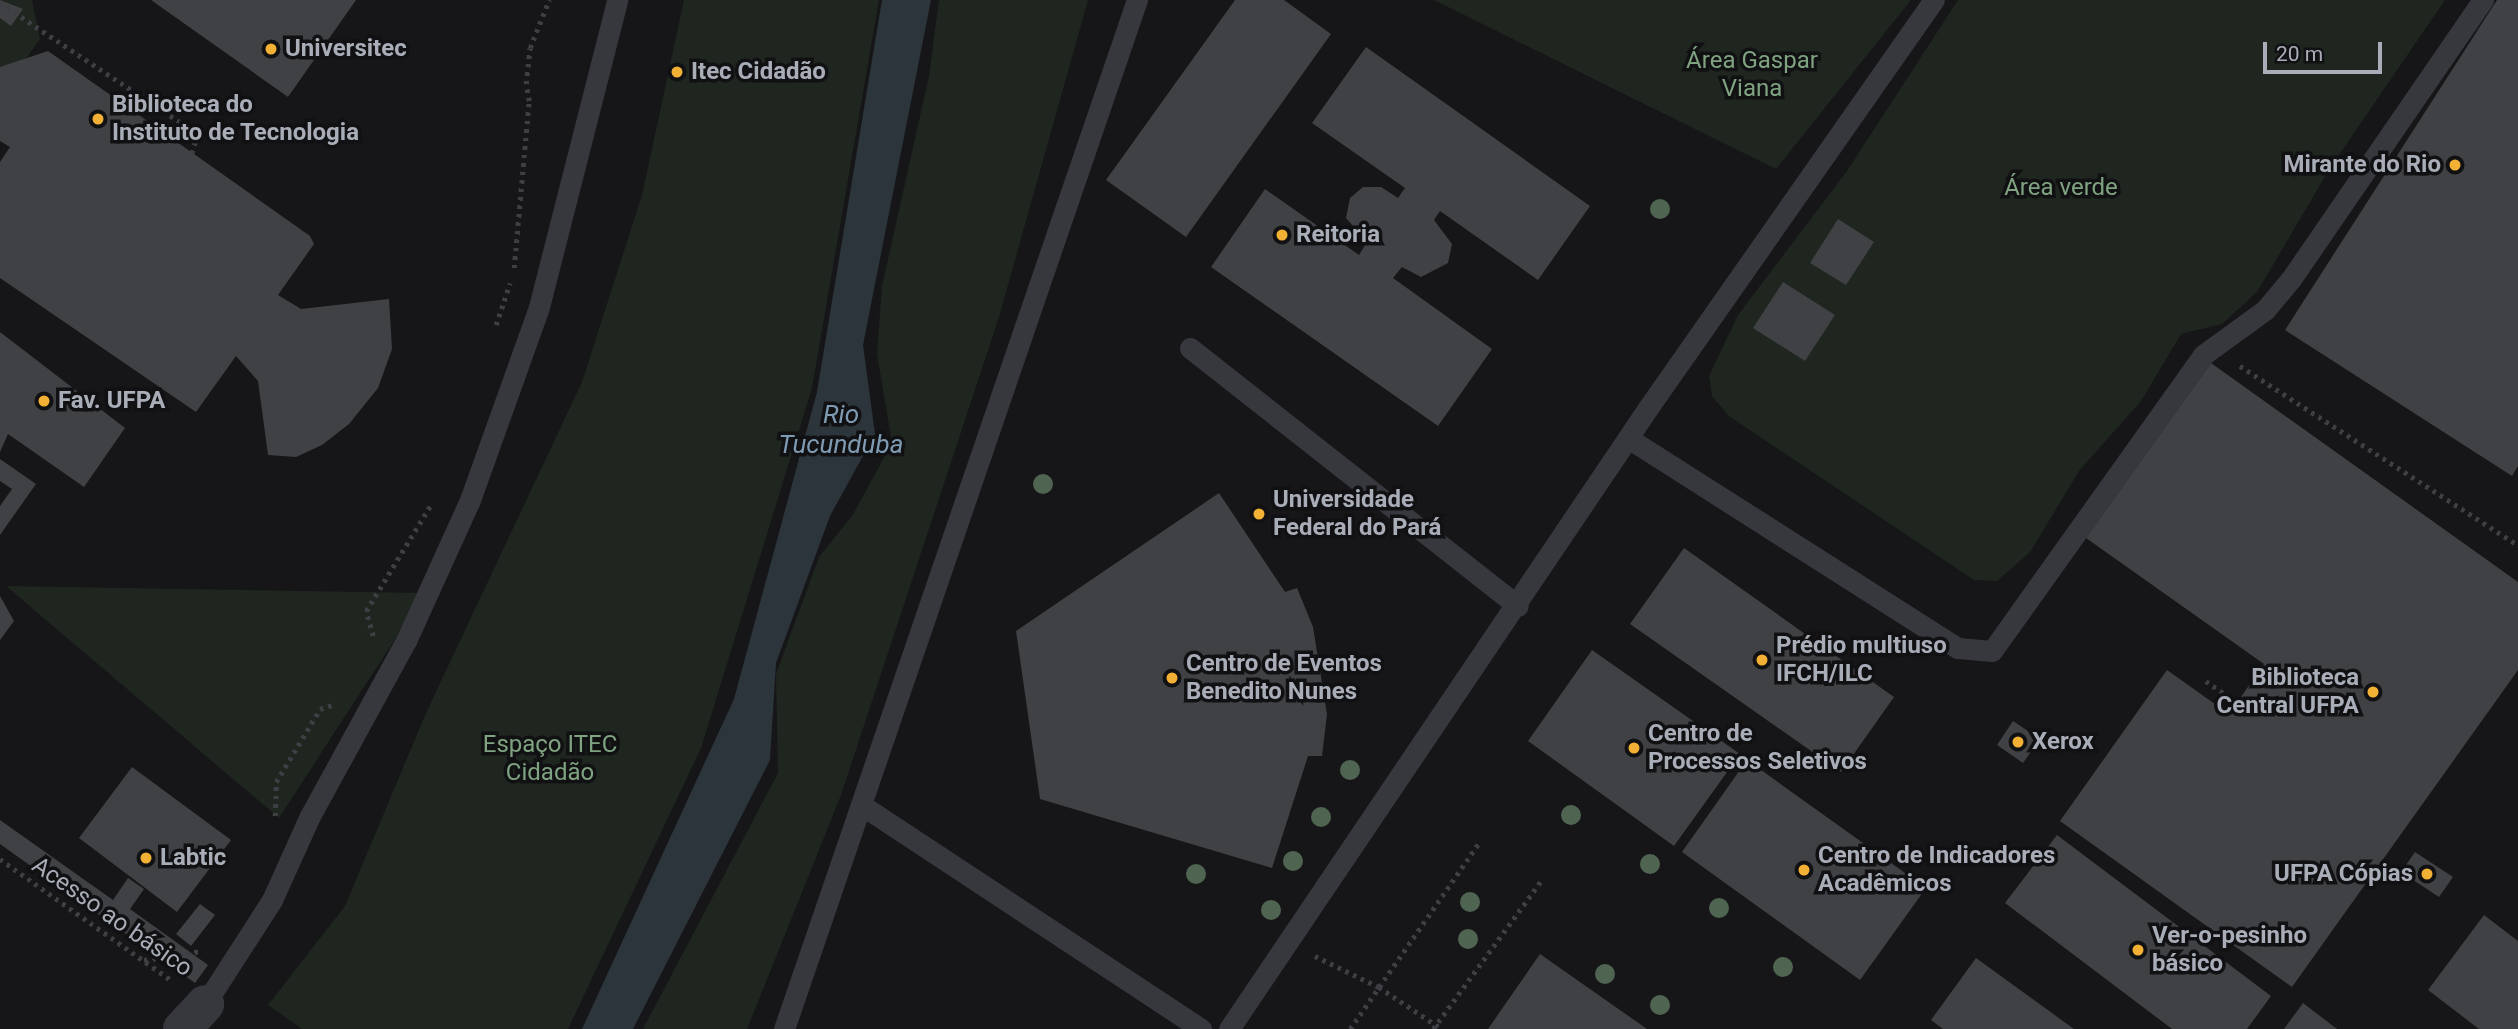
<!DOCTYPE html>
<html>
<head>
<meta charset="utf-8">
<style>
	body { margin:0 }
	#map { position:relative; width:2518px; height:1029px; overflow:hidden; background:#161618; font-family:Roboto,sans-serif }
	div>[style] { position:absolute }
	.green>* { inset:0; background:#1e261f }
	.water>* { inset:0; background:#2c353c }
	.building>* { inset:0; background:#404145 }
	.path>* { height:4.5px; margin-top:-2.25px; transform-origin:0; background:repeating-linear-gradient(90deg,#3d3f44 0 3.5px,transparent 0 8.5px) }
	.lane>* { height:21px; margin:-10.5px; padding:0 10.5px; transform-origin:10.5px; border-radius:10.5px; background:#37383d }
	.street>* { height:38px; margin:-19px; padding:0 19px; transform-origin:19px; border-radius:19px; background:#37383d }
	.trees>* { width:20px; height:20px; margin:-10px; border-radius:50%; background:#506452 }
	.dots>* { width:19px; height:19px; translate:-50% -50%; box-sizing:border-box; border:4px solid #111113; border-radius:50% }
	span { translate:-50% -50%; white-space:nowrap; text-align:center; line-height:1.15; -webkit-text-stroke:7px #111113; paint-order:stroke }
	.poi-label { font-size:24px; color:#a8adb8; font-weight:700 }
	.left { translate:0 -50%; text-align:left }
	.right { translate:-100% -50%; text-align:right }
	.park-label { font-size:24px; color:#7fa381 }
	.street-label { font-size:24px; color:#a8adb8 }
	.water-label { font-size:26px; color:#7f9bb3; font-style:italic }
	.scale { position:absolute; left:2263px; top:42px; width:119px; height:32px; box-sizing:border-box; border:4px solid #a8adb8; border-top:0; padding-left:9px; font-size:21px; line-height:24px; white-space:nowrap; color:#a8adb8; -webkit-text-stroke:5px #111113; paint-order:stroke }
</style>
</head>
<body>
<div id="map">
	<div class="green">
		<div style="clip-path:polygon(0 0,32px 0,40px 39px,0 96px)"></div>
		<div style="clip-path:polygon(684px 0,879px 0,812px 388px,701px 748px,568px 1029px,302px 1029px,268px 1005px,345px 906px,426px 713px,582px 382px,642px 195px)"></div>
		<div style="clip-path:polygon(939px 0,1088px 0,999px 317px,841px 795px,747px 1029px,643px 1029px,778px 773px,776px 674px,819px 557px,852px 516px,892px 443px,877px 354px,882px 286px,929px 76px)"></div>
		<div style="clip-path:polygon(1434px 0,1911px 0,1776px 169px)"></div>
		<div style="clip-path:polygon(1958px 0,2445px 0,2330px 168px,2257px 292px,2222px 324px,2181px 334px,2141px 401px,2079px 471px,2030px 552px,1997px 581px,1974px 580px,1729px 416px,1712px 396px,1709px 376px,1738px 315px,1847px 171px)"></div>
		<div style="clip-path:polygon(6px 586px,425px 593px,279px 818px)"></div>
	</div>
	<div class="water">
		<div style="clip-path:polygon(882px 0,931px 0,863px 345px,875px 434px,830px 516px,776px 663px,770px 760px,633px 1029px,582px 1029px,734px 699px,817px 392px)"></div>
	</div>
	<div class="building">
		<div style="clip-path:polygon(0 0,23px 9px,11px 26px,0 18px)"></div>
		<div style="clip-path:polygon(151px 0,356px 0,288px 97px)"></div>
		<div style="clip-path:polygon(1235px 0,1284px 0,1331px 34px,1186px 237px,1106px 180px)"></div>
		<div style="clip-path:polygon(2497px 0,2518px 0,2518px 466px,2512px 476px,2285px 330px)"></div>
		<div style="clip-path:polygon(1366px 47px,1590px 206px,1538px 280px,1440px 211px,1434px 220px,1452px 244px,1448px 263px,1421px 277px,1402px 267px,1393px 278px,1492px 349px,1438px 426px,1211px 267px,1265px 189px,1359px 255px,1367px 242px,1346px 218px,1350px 198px,1363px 187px,1381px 187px,1398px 198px,1405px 188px,1312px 123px)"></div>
		<div style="clip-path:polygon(48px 51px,310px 236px,314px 244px,278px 295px,301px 309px,389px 299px,392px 349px,378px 388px,349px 424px,322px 445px,296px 457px,268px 455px,258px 381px,236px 356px,196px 412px,0 278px,0 162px,10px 147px,0 141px,0 67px)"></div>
		<div style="clip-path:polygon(1838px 219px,1874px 242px,1846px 285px,1810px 263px)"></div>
		<div style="clip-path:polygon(1783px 282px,1835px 315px,1805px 361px,1753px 328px)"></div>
		<div style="clip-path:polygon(0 332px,125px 428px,84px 487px,8px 434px,0 452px)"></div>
		<div style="clip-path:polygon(2211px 363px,2518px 582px,2518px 670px,2292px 987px,2060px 821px,2167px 670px,2229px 714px,2264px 664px,2086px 538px)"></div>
		<div style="clip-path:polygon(0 459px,36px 484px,0 535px,0 506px,12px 489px,0 481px)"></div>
		<div style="clip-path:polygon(1219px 493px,1285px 592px,1297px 588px,1313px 627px,1327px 714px,1322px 756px,1308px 756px,1272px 868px,1040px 799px,1016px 631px)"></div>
		<div style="clip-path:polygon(1684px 548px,1894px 697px,1841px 772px,1630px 624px)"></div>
		<div style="clip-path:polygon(0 596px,14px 621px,0 640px)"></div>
		<div style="clip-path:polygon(1592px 650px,1740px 754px,1674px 846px,1528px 741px)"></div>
		<div style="clip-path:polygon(2013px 721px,2040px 739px,2023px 763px,1997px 745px)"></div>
		<div style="clip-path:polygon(1747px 760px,1926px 888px,1860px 980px,1682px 852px)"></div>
		<div style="clip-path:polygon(132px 767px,231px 840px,177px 912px,79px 838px)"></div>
		<div style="clip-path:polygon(0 820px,113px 900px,128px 878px,144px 889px,130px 909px,208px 965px,195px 983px,0 844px)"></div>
		<div style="clip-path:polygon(2057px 835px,2271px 996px,2247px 1029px,2172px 1029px,2005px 903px)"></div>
		<div style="clip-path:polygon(2415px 852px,2453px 877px,2439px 897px,2401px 872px)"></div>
		<div style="clip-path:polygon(200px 904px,215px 915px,191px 946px,176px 934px)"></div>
		<div style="clip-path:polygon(2484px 915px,2518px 941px,2518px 1029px,2479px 1029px,2428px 990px)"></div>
		<div style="clip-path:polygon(1540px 954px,1647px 1029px,1488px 1029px)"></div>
		<div style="clip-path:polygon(1976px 958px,2074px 1029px,1943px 1029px,1931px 1020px)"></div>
		<div style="clip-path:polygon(2303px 1003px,2337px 1029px,2284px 1029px)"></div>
	</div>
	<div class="path">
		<div style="left:0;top:3px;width:237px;rotate:33.5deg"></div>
		<div style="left:198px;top:134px;width:21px;rotate:107deg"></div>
		<div style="left:514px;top:268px;width:168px;rotate:-84.9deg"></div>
		<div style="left:529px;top:101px;width:17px;rotate:-100deg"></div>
		<div style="left:526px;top:84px;width:36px;rotate:-84deg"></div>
		<div style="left:530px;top:48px;width:52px;rotate:-68.4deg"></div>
		<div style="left:496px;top:325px;width:44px;rotate:-71.6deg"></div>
		<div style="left:2240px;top:366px;width:331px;rotate:32.8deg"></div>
		<div style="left:373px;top:636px;width:26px;rotate:-106deg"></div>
		<div style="left:366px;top:611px;width:123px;rotate:-58.6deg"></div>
		<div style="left:2206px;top:681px;width:28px;rotate:35deg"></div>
		<div style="left:275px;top:816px;width:34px;rotate:-88deg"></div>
		<div style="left:276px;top:782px;width:85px;rotate:-58.9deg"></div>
		<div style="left:320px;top:709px;width:16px;rotate:-18deg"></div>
		<div style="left:0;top:859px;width:211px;rotate:35.3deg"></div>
		<div style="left:1315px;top:956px;width:71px;rotate:25.8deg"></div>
		<div style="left:1379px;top:987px;width:76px;rotate:33.7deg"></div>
		<div style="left:144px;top:960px;width:58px;rotate:-9deg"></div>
		<div style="left:1350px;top:1029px;width:229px;rotate:-55.3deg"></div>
		<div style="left:1433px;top:1029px;width:182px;rotate:-53.9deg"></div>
	</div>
	<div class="lane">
		<div style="left:1190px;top:348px;width:417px;rotate:38.2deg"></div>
		<div style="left:1628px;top:438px;width:391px;rotate:32.5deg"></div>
		<div style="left:1958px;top:648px;width:34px;rotate:5deg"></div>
		<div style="left:1992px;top:651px;width:364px;rotate:-54.5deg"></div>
		<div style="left:2203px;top:355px;width:77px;rotate:-36deg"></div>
		<div style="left:2265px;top:310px;width:40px;rotate:-50deg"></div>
		<div style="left:2291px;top:279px;width:339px;rotate:-55.5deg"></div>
		<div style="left:863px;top:806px;width:405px;rotate:33.4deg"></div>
		<div style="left:205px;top:1004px;width:124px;rotate:-57.2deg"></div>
		<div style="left:272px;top:900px;width:92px;rotate:-65.7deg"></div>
		<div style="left:310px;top:816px;width:200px;rotate:-61.3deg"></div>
		<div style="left:406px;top:641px;width:155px;rotate:-65.6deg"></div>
		<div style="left:470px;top:500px;width:205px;rotate:-70.3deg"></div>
		<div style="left:539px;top:307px;width:317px;rotate:-75.7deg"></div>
		<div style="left:784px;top:1029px;width:1088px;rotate:-71.07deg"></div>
		<div style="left:1229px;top:1029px;width:749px;rotate:-55.99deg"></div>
		<div style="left:1648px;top:408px;width:498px;rotate:-55deg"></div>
	</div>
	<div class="street">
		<div style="left:182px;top:1029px;width:34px;rotate:-47deg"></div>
	</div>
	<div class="trees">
		<div style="left:1660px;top:209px"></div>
		<div style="left:1043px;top:484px"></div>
		<div style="left:1350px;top:770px"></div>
		<div style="left:1571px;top:815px"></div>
		<div style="left:1321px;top:817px"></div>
		<div style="left:1293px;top:861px"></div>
		<div style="left:1650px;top:864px"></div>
		<div style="left:1196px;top:874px"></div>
		<div style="left:1470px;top:902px"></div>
		<div style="left:1719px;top:908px"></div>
		<div style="left:1271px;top:910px"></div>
		<div style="left:1468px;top:939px"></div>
		<div style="left:1783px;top:967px"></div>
		<div style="left:1605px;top:974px"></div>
		<div style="left:1660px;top:1005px"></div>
	</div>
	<div class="dots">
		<div style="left:271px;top:49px;background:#f2b134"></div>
		<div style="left:677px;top:72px;background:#f2b134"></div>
		<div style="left:98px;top:119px;background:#f2b134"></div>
		<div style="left:2455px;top:165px;background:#f2b134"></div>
		<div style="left:1282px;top:235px;background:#f2b134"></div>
		<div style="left:44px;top:401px;background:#f2b134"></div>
		<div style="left:1259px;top:514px;background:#f2b134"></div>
		<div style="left:1762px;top:660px;background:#f2b134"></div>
		<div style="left:1172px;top:678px;background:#f2b134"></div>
		<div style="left:2373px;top:692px;background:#f2b134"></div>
		<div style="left:2018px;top:742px;background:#f2b134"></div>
		<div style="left:1634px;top:748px;background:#f2b134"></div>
		<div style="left:146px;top:858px;background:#f2b134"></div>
		<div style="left:1804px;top:870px;background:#f2b134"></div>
		<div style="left:2427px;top:874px;background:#f2b134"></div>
		<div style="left:2138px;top:950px;background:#f2b134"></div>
	</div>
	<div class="poi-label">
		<span class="left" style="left:285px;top:49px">Universitec</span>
		<span class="left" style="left:691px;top:72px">Itec Cidadão</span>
		<span class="left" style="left:112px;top:119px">Biblioteca do<br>Instituto de Tecnologia</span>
		<span class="right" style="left:2441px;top:165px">Mirante do Rio</span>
		<span class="left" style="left:1296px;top:235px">Reitoria</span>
		<span class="left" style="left:58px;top:401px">Fav. UFPA</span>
		<span class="left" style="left:1273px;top:514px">Universidade<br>Federal do Pará</span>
		<span class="left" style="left:1776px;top:660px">Prédio multiuso<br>IFCH/ILC</span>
		<span class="left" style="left:1186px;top:678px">Centro de Eventos<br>Benedito Nunes</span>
		<span class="right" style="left:2359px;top:692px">Biblioteca<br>Central UFPA</span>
		<span class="left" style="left:1648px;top:748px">Centro de<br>Processos Seletivos</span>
		<span class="left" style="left:2032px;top:742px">Xerox</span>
		<span class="left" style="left:1818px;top:870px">Centro de Indicadores<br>Acadêmicos</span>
		<span class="left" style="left:160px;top:858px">Labtic</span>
		<span class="right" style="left:2413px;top:874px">UFPA Cópias</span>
		<span class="left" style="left:2152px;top:950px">Ver-o-pesinho<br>básico</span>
	</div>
	<div class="park-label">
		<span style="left:1752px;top:75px">Área Gaspar<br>Viana</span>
		<span style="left:2061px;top:188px">Área verde</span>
		<span style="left:550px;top:759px">Espaço ITEC<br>Cidadão</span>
	</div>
	<div class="street-label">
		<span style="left:112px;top:917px;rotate:35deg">Acesso ao básico</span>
	</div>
	<div class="water-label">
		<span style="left:841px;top:430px">Rio<br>Tucunduba</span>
	</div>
	<div class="scale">20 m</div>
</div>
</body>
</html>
